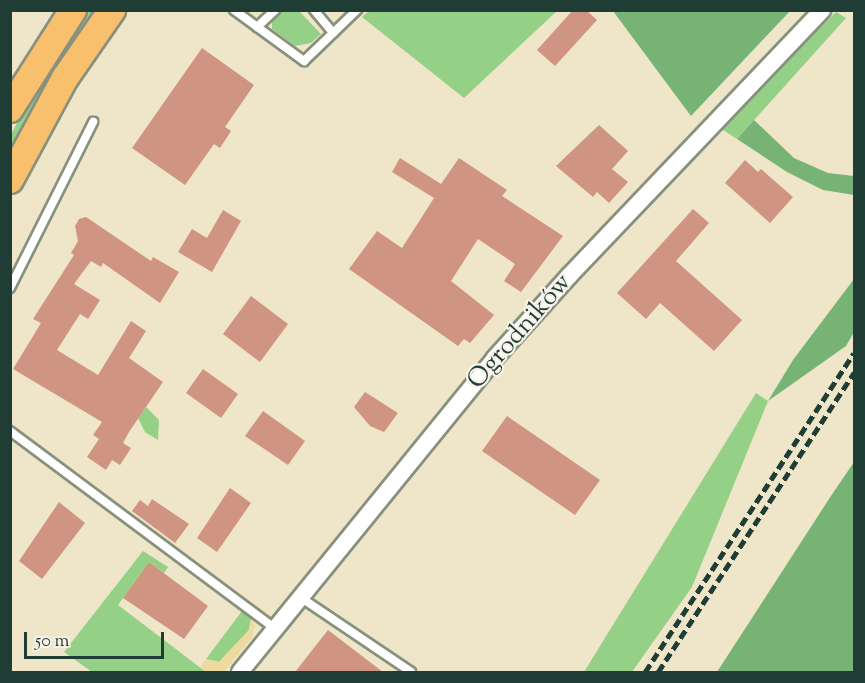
<!DOCTYPE html>
<html>
<head>
<meta charset="utf-8">
<style>
	body { margin:0 }
	#map { position:relative; width:865px; height:683px; overflow:hidden; background:#efe5c9; font-family:"Sorts Mill Goudy",serif }
	div>[style] { position:absolute }
	.green>* { inset:0; background:#94d187 }
	.forest>* { inset:0; background:#77b374 }
	.sand>* { inset:0; background:#eeda9e }
	.building>* { inset:0; background:#d09582 }
	.roads { filter:drop-shadow(2px 0 #87917e) drop-shadow(-2px 0 #87917e) drop-shadow(0 2px #87917e) drop-shadow(0 -2px #87917e) }
	.lane>* { height:8px; margin:-4px; padding:0 4px; transform-origin:4px; border-radius:4px; background:#fff }
	.street>* { height:16px; margin:-8px; padding:0 8px; transform-origin:8px; border-radius:8px; background:#fff }
	.primary>* { height:26px; margin:-13px; padding:0 13px; transform-origin:13px; border-radius:13px; background:#f8bf6c }
	.rail>* { height:4.5px; margin-top:-2.25px; transform-origin:0; background:repeating-linear-gradient(90deg,#1f3d34 0 9px,transparent 0 13.5px) }
	span { translate:-50% -50%; white-space:nowrap; text-align:center; line-height:1.15; -webkit-text-stroke:4.5px #f7f3e8; paint-order:stroke }
	.street-label { font-size:26px; color:#1f3d34 }
	.frame { position:absolute; inset:0; border:12px solid #1f3d34; pointer-events:none }
	.scale { position:absolute; left:24px; top:632px; width:140px; height:27px; box-sizing:border-box; border:3px solid #1f3d34; border-top:0; padding-left:8px; font-size:18px; line-height:21px; white-space:nowrap; color:#1f3d34; -webkit-text-stroke:4px #f7f3e8; paint-order:stroke }
</style>
</head>
<body>
<div id="map">
	<div class="green">
		<div style="clip-path:polygon(88px 11px,96px 11px,50px 78px,11px 153px,11px 135px,26px 104px)"></div>
		<div style="clip-path:polygon(282px 11px,299px 11px,321px 34px,311px 43px,295px 46px,272px 29px,272px 20px)"></div>
		<div style="clip-path:polygon(369px 11px,557px 10px,557px 11px,464px 98px,362px 17px)"></div>
		<div style="clip-path:polygon(836px 12px,846px 18px,737px 139px,720px 128px)"></div>
		<div style="clip-path:polygon(756px 393px,768px 401px,692px 587px,632px 672px,584px 672px)"></div>
		<div style="clip-path:polygon(146px 407px,159px 420px,158px 440px,145px 432px,138px 418px)"></div>
		<div style="clip-path:polygon(143px 551px,168px 567px,164px 573px,149px 562px,118px 605px,206px 672px,92px 672px,64px 652px)"></div>
		<div style="clip-path:polygon(242px 611px,251px 619px,249px 630px,219px 662px,206px 659px)"></div>
	</div>
	<div class="forest">
		<div style="clip-path:polygon(613px 11px,790px 11px,691px 116px)"></div>
		<div style="clip-path:polygon(754px 120px,794px 158px,828px 173px,854px 176px,854px 195px,823px 190px,787px 172px,737px 139px)"></div>
		<div style="clip-path:polygon(854px 279px,854px 332px,846px 346px,768px 401px,793px 360px)"></div>
		<div style="clip-path:polygon(854px 462px,854px 672px,717px 672px,829px 499px)"></div>
	</div>
	<div class="sand">
		<div style="clip-path:polygon(251px 619px,255px 626px,252px 637px,224px 672px,206px 672px,201px 666px,206px 659px,219px 662px,249px 630px)"></div>
	</div>
	<div class="building">
		<div style="clip-path:polygon(573px 10px,586px 10px,597px 20px,555px 66px,537px 50px)"></div>
		<div style="clip-path:polygon(202px 48px,254px 85px,225px 127px,231px 131px,220px 148px,214px 144px,185px 185px,132px 148px)"></div>
		<div style="clip-path:polygon(599px 125px,628px 151px,612px 169px,628px 182px,609px 203px,597px 192px,593px 197px,556px 166px)"></div>
		<div style="clip-path:polygon(400px 158px,441px 184px,459px 158px,507px 190px,502px 196px,563px 236px,521px 292px,504px 281px,515px 264px,478px 239px,451px 281px,494px 315px,470px 343px,464px 339px,458px 346px,349px 269px,377px 231px,402px 248px,434px 198px,392px 172px)"></div>
		<div style="clip-path:polygon(745px 160px,758px 172px,761px 169px,793px 197px,770px 223px,725px 183px)"></div>
		<div style="clip-path:polygon(693px 209px,709px 223px,676px 261px,742px 320px,714px 351px,660px 303px,646px 319px,617px 293px)"></div>
		<div style="clip-path:polygon(223px 210px,241px 221px,212px 272px,178px 252px,192px 229px,207px 238px)"></div>
		<div style="clip-path:polygon(86px 217px,151px 261px,153px 257px,179px 272px,160px 303px,103px 263px,101px 267px,91px 261px,74px 284px,100px 300px,88px 319px,80px 314px,57px 350px,98px 375px,131px 321px,146px 331px,129px 358px,163px 382px,129px 432px,123px 443px,131px 448px,120px 465px,112px 460px,106px 470px,87px 457px,99px 439px,93px 435px,102px 422px,13px 369px,41px 323px,33px 319px,74px 255px,71px 253px,78px 241px,75px 226px,79px 219px)"></div>
		<div style="clip-path:polygon(251px 296px,288px 324px,260px 362px,223px 334px)"></div>
		<div style="clip-path:polygon(203px 369px,238px 394px,221px 418px,186px 393px)"></div>
		<div style="clip-path:polygon(365px 392px,398px 413px,384px 432px,370px 426px,354px 407px)"></div>
		<div style="clip-path:polygon(263px 411px,305px 441px,288px 465px,245px 436px)"></div>
		<div style="clip-path:polygon(507px 416px,600px 480px,575px 515px,482px 451px)"></div>
		<div style="clip-path:polygon(230px 488px,251px 503px,217px 552px,197px 538px)"></div>
		<div style="clip-path:polygon(152px 499px,189px 524px,175px 543px,132px 511px,140px 500px,148px 506px)"></div>
		<div style="clip-path:polygon(59px 502px,85px 523px,42px 579px,19px 561px)"></div>
		<div style="clip-path:polygon(149px 562px,208px 606px,184px 639px,123px 598px)"></div>
		<div style="clip-path:polygon(328px 630px,383px 672px,295px 672px)"></div>
	</div>
	<div class="roads">
		<div class="lane">
			<div style="left:234px;top:10px;width:87px;rotate:36.1deg"></div>
			<div style="left:304px;top:61px;width:74px;rotate:-43.9deg"></div>
			<div style="left:314px;top:10px;width:30px;rotate:50deg"></div>
			<div style="left:257px;top:27px;width:25px;rotate:-43deg"></div>
			<div style="left:10px;top:288px;width:186px;rotate:-63.4deg"></div>
			<div style="left:10px;top:431px;width:329px;rotate:36.7deg"></div>
			<div style="left:300px;top:597px;width:134px;rotate:34deg"></div>
		</div>
		<div class="street">
			<div style="left:240px;top:672px;width:405px;rotate:-50.9deg"></div>
			<div style="left:495px;top:358px;width:110px;rotate:-47.9deg"></div>
			<div style="left:569px;top:276px;width:367px;rotate:-46.4deg"></div>
		</div>
		<div class="primary">
			<div style="left:10px;top:109px;width:117px;rotate:-57.5deg"></div>
			<div style="left:10px;top:180px;width:116px;rotate:-61.7deg"></div>
			<div style="left:65px;top:78px;width:83px;rotate:-55.3deg"></div>
		</div>
	</div>
	<div class="rail">
		<div style="left:645px;top:672px;width:381px;rotate:-56.8deg"></div>
		<div style="left:658px;top:672px;width:358px;rotate:-56.8deg"></div>
	</div>
	<div class="street-label">
		<span style="left:520px;top:332px;rotate:-49deg">Ogrodników</span>
	</div>
	<div class="frame"></div>
	<div class="scale">50 m</div>
</div>
</body>
</html>
